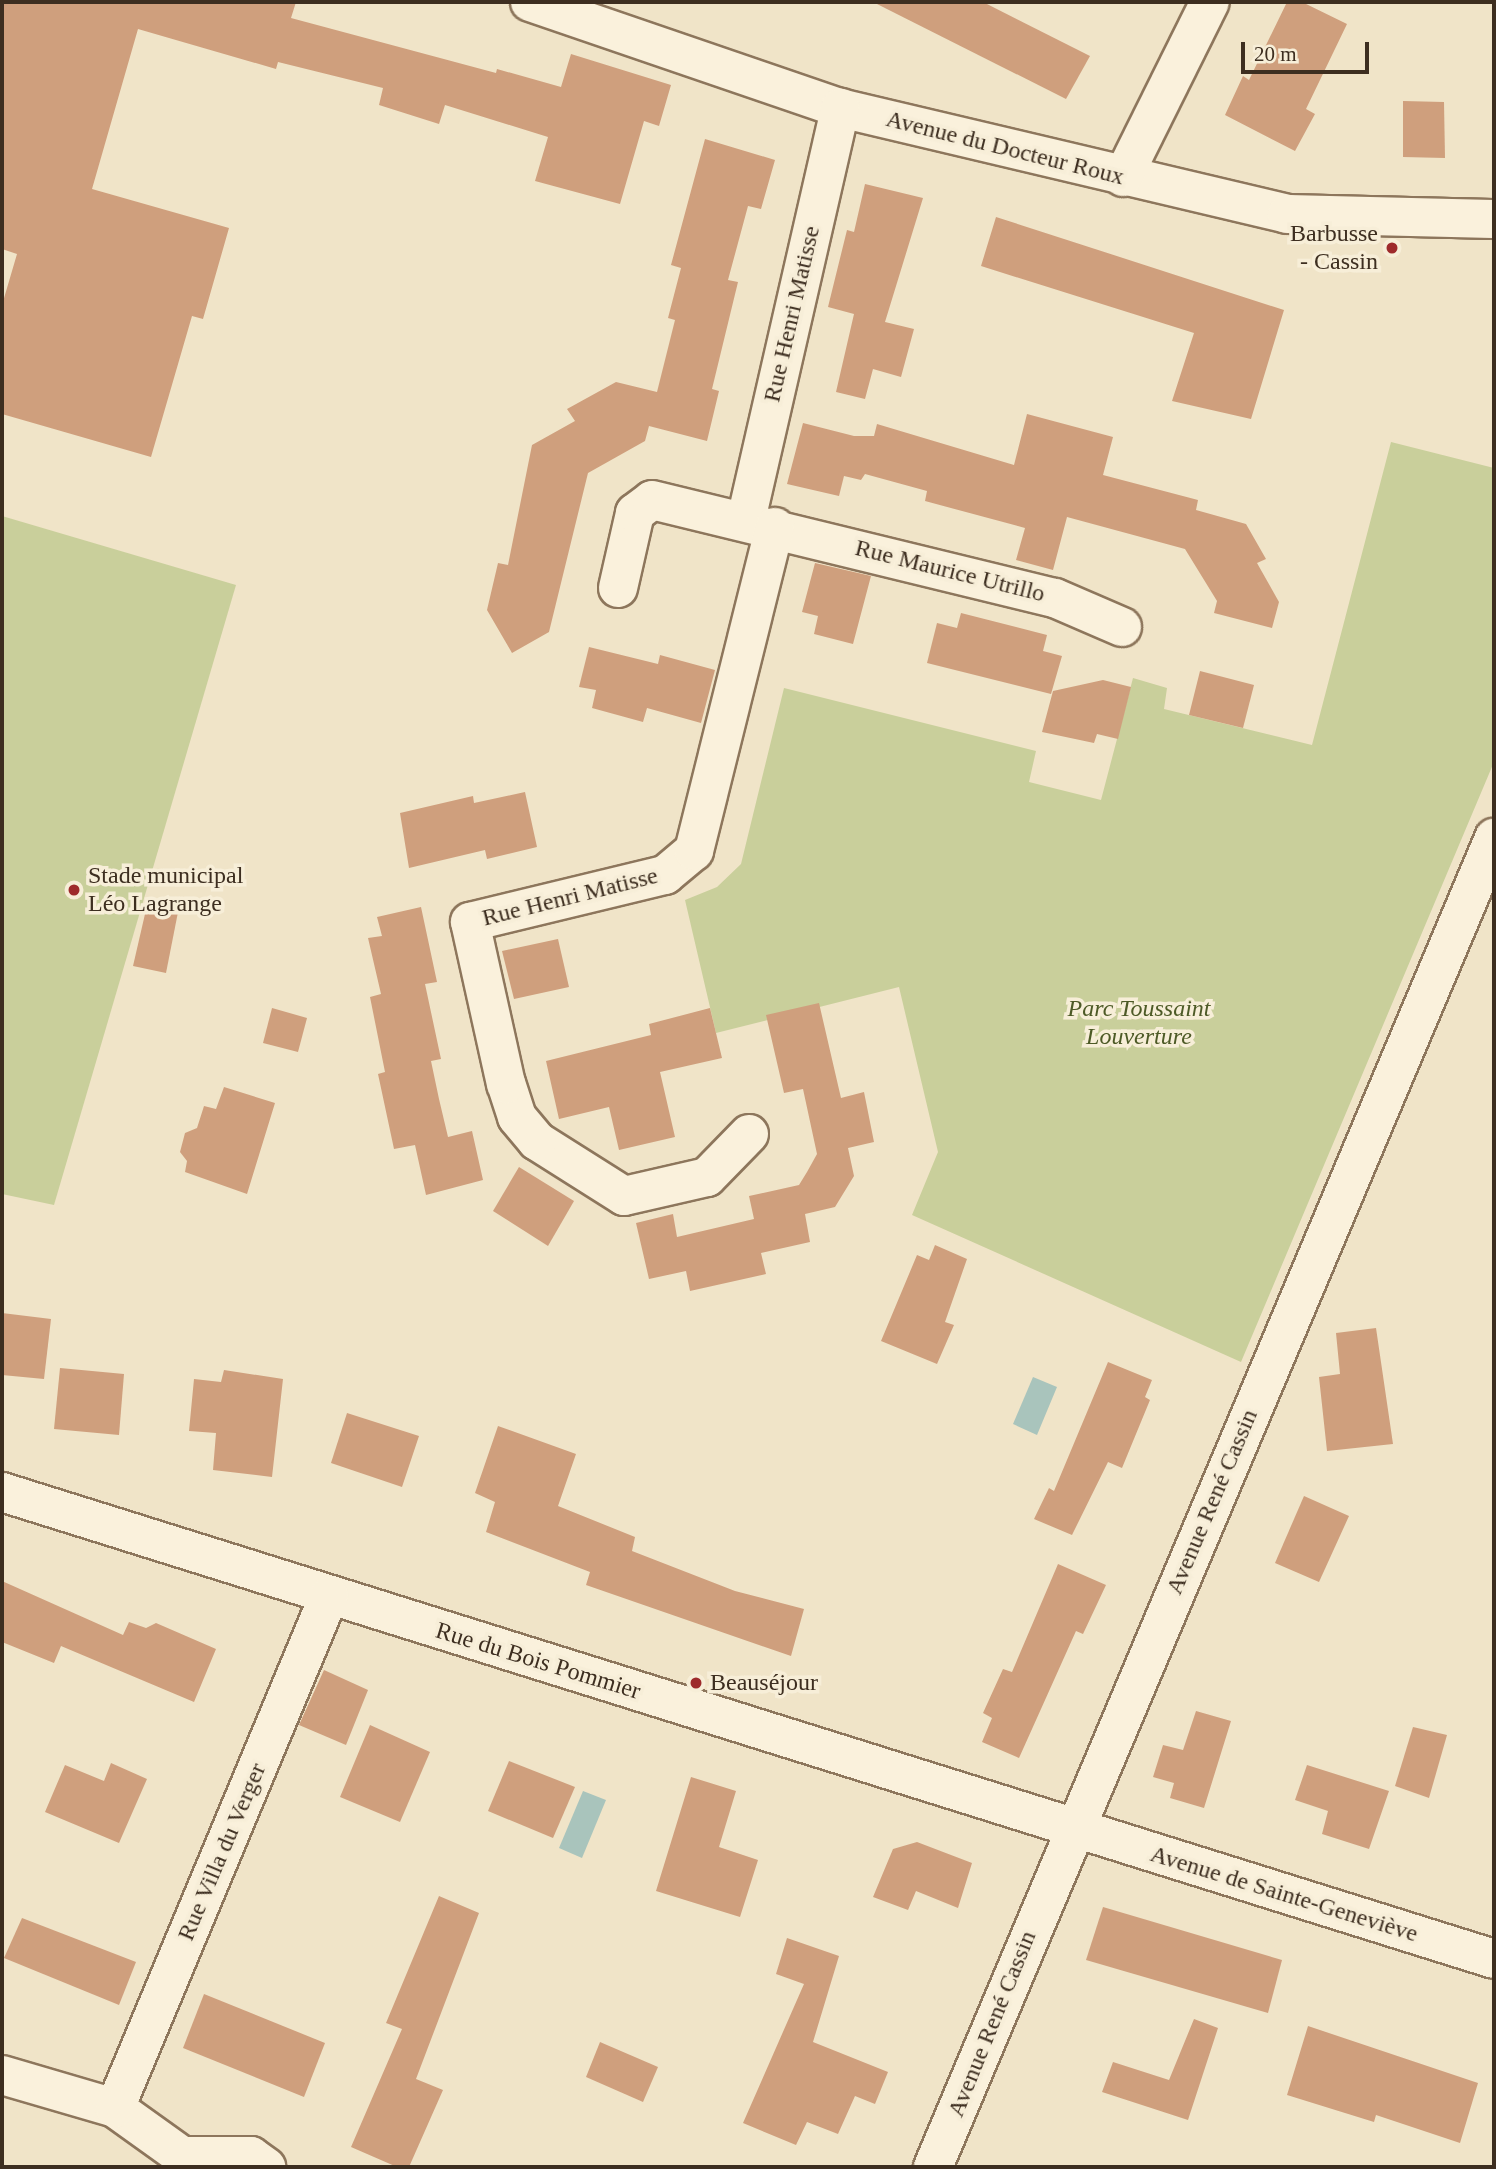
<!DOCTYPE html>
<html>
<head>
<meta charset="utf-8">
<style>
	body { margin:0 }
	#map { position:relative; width:1496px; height:2169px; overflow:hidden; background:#f0e4c8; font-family:Georgia,serif }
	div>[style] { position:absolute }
	.green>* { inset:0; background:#c9cf9b }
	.water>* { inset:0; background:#a9c4bc }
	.building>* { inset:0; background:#cf9f7d }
	.roads { filter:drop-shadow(2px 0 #8d765c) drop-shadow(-2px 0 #8d765c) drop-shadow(0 2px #8d765c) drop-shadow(0 -2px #8d765c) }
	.minor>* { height:38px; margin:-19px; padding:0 19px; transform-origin:19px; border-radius:19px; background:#faf1dc }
	.dots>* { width:19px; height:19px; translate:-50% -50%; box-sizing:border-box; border:4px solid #f7eed8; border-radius:50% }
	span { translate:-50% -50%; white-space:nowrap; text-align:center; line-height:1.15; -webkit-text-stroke:7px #f7eed8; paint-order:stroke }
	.street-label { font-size:24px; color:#3d2e20 }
	.poi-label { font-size:24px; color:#3d2e20 }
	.right { translate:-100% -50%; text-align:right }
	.left { translate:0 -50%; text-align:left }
	.park-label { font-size:24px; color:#4d5a26; font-style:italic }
	.frame { position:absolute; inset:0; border:4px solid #3d2e20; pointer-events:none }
	.scale { position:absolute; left:1241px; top:42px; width:128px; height:32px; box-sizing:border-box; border:4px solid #3d2e20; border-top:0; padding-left:9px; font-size:21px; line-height:24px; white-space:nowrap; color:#3d2e20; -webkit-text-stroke:5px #f7eed8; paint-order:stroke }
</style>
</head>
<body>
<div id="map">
	<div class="green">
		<div style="clip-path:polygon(1391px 442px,1494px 468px,1494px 762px,1241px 1362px,912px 1215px,938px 1152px,899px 987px,716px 1033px,685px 900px,717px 887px,741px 864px,784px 688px,1036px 751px,1029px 782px,1101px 800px,1133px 678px,1167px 688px,1164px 709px,1312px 745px)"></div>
		<div style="clip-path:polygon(2px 516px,236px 585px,54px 1205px,2px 1194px)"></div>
	</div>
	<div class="water">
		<div style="clip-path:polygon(1033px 1377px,1057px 1387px,1037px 1435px,1013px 1424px)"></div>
		<div style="clip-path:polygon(583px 1791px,606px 1800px,582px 1858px,559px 1848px)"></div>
	</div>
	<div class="building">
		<div style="clip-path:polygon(2px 2px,296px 2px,291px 18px,496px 73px,497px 69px,561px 87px,571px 54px,671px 85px,659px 126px,644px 121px,620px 204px,535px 181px,548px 137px,445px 105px,439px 124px,379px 105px,383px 88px,278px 62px,276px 69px,138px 29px,92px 189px,229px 228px,203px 319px,192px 316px,151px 457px,2px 414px,2px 305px,17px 254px,2px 249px)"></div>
		<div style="clip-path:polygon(873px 2px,983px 2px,1090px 56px,1066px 99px)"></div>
		<div style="clip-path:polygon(1287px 2px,1302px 2px,1347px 24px,1306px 109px,1315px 114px,1295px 151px,1225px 115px,1243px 76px,1249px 80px)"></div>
		<div style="clip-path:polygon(1403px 101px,1444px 102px,1445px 158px,1403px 157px)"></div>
		<div style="clip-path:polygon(705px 139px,775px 160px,761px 209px,748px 206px,728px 280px,738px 282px,712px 389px,719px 391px,707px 441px,649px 426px,645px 441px,588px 473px,549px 632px,512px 653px,487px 610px,498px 563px,508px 565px,532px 445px,575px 421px,567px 409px,616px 382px,657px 392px,675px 320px,668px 318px,681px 268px,671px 265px)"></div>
		<div style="clip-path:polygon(865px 184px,923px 198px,885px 322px,914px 329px,901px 377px,873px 369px,865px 399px,836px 392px,854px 314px,828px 307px,847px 230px,854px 232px)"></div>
		<div style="clip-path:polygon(996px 217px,1284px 310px,1251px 419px,1172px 401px,1194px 333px,981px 266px)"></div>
		<div style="clip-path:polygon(1027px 414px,1113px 437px,1103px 475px,1198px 500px,1196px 510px,1246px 524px,1266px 559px,1257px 563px,1279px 602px,1272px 628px,1214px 613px,1217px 601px,1185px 549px,1067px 517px,1053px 570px,1016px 560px,1025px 528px,925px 501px,927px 491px,865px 474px,861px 480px,844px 476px,839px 496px,787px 484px,803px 423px,854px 436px,874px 436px,877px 424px,1014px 465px)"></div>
		<div style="clip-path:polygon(815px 563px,871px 576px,853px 644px,814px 634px,818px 616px,802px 612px)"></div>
		<div style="clip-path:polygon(961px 613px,1047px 635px,1043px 651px,1062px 656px,1051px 694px,927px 663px,937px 623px,957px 628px)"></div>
		<div style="clip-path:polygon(589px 647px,658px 664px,660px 655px,715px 670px,701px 723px,647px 708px,643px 722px,592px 708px,596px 690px,579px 687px)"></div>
		<div style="clip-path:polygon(1200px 671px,1254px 685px,1243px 728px,1189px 715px)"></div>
		<div style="clip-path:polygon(1103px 680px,1131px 687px,1118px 739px,1097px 734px,1094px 743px,1042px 732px,1053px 691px)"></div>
		<div style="clip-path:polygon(525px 792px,537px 847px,487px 859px,485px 850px,409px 868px,400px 813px,473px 796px,474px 803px)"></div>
		<div style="clip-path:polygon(148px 901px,179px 907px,166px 973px,133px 966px)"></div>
		<div style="clip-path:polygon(421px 907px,437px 982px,425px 984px,441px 1059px,431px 1061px,439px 1099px,448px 1137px,472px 1131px,483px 1180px,426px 1195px,415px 1145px,394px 1149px,378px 1074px,385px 1072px,370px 997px,381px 994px,368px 938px,382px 936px,377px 917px)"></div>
		<div style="clip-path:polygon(558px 939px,569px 987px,514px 999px,502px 951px)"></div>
		<div style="clip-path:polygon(819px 1003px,841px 1098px,864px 1092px,874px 1142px,848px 1148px,854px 1176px,835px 1207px,805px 1214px,810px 1242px,761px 1253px,766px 1274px,690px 1291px,686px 1271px,649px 1279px,636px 1223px,673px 1214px,677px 1237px,754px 1219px,749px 1196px,799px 1185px,807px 1172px,817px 1154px,803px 1089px,784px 1093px,766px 1015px)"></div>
		<div style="clip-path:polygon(272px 1008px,307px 1018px,298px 1052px,263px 1043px)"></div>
		<div style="clip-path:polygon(710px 1008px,722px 1058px,660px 1072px,675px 1137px,619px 1150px,609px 1107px,559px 1119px,546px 1061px,651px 1035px,649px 1024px)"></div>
		<div style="clip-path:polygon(224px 1087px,275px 1103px,247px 1194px,185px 1172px,187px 1161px,180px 1152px,185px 1133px,197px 1128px,204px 1106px,216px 1109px)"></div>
		<div style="clip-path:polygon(519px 1167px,574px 1201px,548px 1246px,493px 1211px)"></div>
		<div style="clip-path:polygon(935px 1245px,967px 1259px,945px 1322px,954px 1325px,937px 1364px,881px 1341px,917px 1255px,929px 1260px)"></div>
		<div style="clip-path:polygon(2px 1313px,51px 1319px,44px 1379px,2px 1375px)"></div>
		<div style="clip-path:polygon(1376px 1328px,1393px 1444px,1327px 1451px,1319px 1377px,1340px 1374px,1336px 1333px)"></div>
		<div style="clip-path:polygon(1108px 1362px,1152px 1380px,1145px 1397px,1150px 1400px,1122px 1468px,1108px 1462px,1072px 1535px,1034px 1519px,1049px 1488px,1054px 1491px)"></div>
		<div style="clip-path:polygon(60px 1368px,124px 1374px,119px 1435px,54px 1429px)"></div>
		<div style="clip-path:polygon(224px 1370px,283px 1379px,272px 1477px,213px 1470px,216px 1433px,189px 1431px,194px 1379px,221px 1382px)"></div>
		<div style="clip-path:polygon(347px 1413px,419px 1436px,402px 1487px,331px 1463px)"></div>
		<div style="clip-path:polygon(498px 1426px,576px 1454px,558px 1506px,635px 1537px,632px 1551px,735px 1591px,804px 1609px,791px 1656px,586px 1585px,590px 1572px,486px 1532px,495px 1502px,475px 1493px)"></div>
		<div style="clip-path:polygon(1304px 1496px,1349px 1516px,1319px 1582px,1275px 1563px)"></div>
		<div style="clip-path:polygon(1058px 1564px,1106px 1585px,1083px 1634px,1076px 1631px,1019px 1758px,982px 1742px,992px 1718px,983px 1713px,1003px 1669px,1012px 1672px)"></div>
		<div style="clip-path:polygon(2px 1581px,123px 1635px,129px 1622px,146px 1628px,156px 1623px,216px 1649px,194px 1702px,61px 1646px,54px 1663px,2px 1642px)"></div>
		<div style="clip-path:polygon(324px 1670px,368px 1690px,346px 1745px,299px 1725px)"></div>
		<div style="clip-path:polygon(1196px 1711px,1231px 1721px,1204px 1808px,1170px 1798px,1174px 1783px,1153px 1777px,1163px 1745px,1183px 1750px)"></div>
		<div style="clip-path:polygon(370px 1725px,430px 1752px,400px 1822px,340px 1797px)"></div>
		<div style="clip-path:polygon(1413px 1727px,1447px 1735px,1429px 1798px,1395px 1786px)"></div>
		<div style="clip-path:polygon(509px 1761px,575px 1787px,553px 1838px,488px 1811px)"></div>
		<div style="clip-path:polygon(111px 1763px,147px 1779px,119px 1843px,45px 1812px,65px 1765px,104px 1781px)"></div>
		<div style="clip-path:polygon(1307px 1765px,1389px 1791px,1369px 1849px,1322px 1834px,1328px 1811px,1295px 1800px)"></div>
		<div style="clip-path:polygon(691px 1777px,736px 1791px,719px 1847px,758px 1860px,740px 1917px,656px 1891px)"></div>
		<div style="clip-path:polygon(917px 1842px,972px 1863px,958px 1908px,916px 1891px,908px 1910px,873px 1897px,893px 1849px)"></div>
		<div style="clip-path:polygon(439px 1896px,479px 1913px,416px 2079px,443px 2090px,409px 2167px,397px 2167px,351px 2147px,402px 2029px,386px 2023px)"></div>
		<div style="clip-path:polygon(1103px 1907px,1282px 1960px,1268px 2013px,1086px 1960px)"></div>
		<div style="clip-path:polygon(22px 1918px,136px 1962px,119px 2005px,4px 1958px)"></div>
		<div style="clip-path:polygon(787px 1938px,839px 1956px,813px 2042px,888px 2072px,875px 2104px,855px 2096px,838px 2134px,807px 2122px,796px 2145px,743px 2123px,804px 1984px,776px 1974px)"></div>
		<div style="clip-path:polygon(204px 1994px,325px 2043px,304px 2097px,183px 2048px)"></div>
		<div style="clip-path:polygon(1194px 2019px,1218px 2028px,1188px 2120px,1102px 2092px,1113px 2062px,1169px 2080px)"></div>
		<div style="clip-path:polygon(1308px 2026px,1478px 2083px,1460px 2143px,1376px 2115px,1374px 2122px,1287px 2095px)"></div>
		<div style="clip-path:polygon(600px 2042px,658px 2067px,643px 2102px,586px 2077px)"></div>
	</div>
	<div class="roads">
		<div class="minor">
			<div style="left:530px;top:2px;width:328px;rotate:18.9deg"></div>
			<div style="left:840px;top:108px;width:459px;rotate:13.3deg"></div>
			<div style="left:1287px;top:214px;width:207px;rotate:1.4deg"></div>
			<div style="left:1123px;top:177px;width:195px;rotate:-63.6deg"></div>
			<div style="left:746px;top:520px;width:423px;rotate:-77.1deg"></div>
			<div style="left:618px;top:588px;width:77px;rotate:-77.2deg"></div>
			<div style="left:635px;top:513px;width:21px;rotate:-37deg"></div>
			<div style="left:652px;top:500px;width:415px;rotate:13.7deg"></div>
			<div style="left:1055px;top:598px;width:73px;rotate:23.4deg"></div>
			<div style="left:749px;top:1134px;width:60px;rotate:134.3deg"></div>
			<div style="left:707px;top:1177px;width:85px;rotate:167.1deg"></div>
			<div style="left:624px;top:1196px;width:103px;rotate:-147.7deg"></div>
			<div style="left:537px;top:1141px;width:31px;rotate:-130deg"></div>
			<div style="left:517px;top:1117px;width:35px;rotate:-108deg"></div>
			<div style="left:506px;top:1084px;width:166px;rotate:-102.5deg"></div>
			<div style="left:470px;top:922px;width:201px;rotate:-13.6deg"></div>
			<div style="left:665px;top:875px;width:38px;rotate:-40deg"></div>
			<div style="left:694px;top:851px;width:334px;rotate:-76deg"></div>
			<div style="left:2px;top:1492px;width:1563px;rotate:17.38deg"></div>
			<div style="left:2px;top:2075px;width:118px;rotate:16.3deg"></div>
			<div style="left:115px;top:2108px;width:82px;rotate:35.6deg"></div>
			<div style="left:182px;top:2156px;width:69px"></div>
			<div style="left:251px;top:2156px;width:19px;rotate:36deg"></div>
			<div style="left:115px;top:2108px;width:555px;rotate:-67.32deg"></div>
			<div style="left:933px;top:2167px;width:1443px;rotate:-67.11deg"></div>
		</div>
	</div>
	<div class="dots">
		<div style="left:1392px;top:248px;background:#9e2a2b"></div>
		<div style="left:74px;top:890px;background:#9e2a2b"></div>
		<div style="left:696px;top:1683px;background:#9e2a2b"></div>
	</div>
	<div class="street-label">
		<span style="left:1005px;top:148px;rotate:14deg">Avenue du Docteur Roux</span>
		<span style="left:792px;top:314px;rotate:-77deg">Rue Henri Matisse</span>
		<span style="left:950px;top:571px;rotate:14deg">Rue Maurice Utrillo</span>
		<span style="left:570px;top:897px;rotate:-14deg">Rue Henri Matisse</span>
		<span style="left:1212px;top:1502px;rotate:-67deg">Avenue René Cassin</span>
		<span style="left:538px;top:1661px;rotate:17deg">Rue du Bois Pommier</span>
		<span style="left:222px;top:1852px;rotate:-67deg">Rue Villa du Verger</span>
		<span style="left:1284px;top:1894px;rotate:17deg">Avenue de Sainte-Geneviève</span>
		<span style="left:992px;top:2024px;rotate:-68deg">Avenue René Cassin</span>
	</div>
	<div class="poi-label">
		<span class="right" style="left:1378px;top:248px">Barbusse<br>- Cassin</span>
		<span class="left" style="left:88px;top:890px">Stade municipal<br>Léo Lagrange</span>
		<span class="left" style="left:710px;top:1683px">Beauséjour</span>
	</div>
	<div class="park-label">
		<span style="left:1139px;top:1023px">Parc Toussaint<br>Louverture</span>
	</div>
	<div class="frame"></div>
	<div class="scale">20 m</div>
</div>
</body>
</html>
